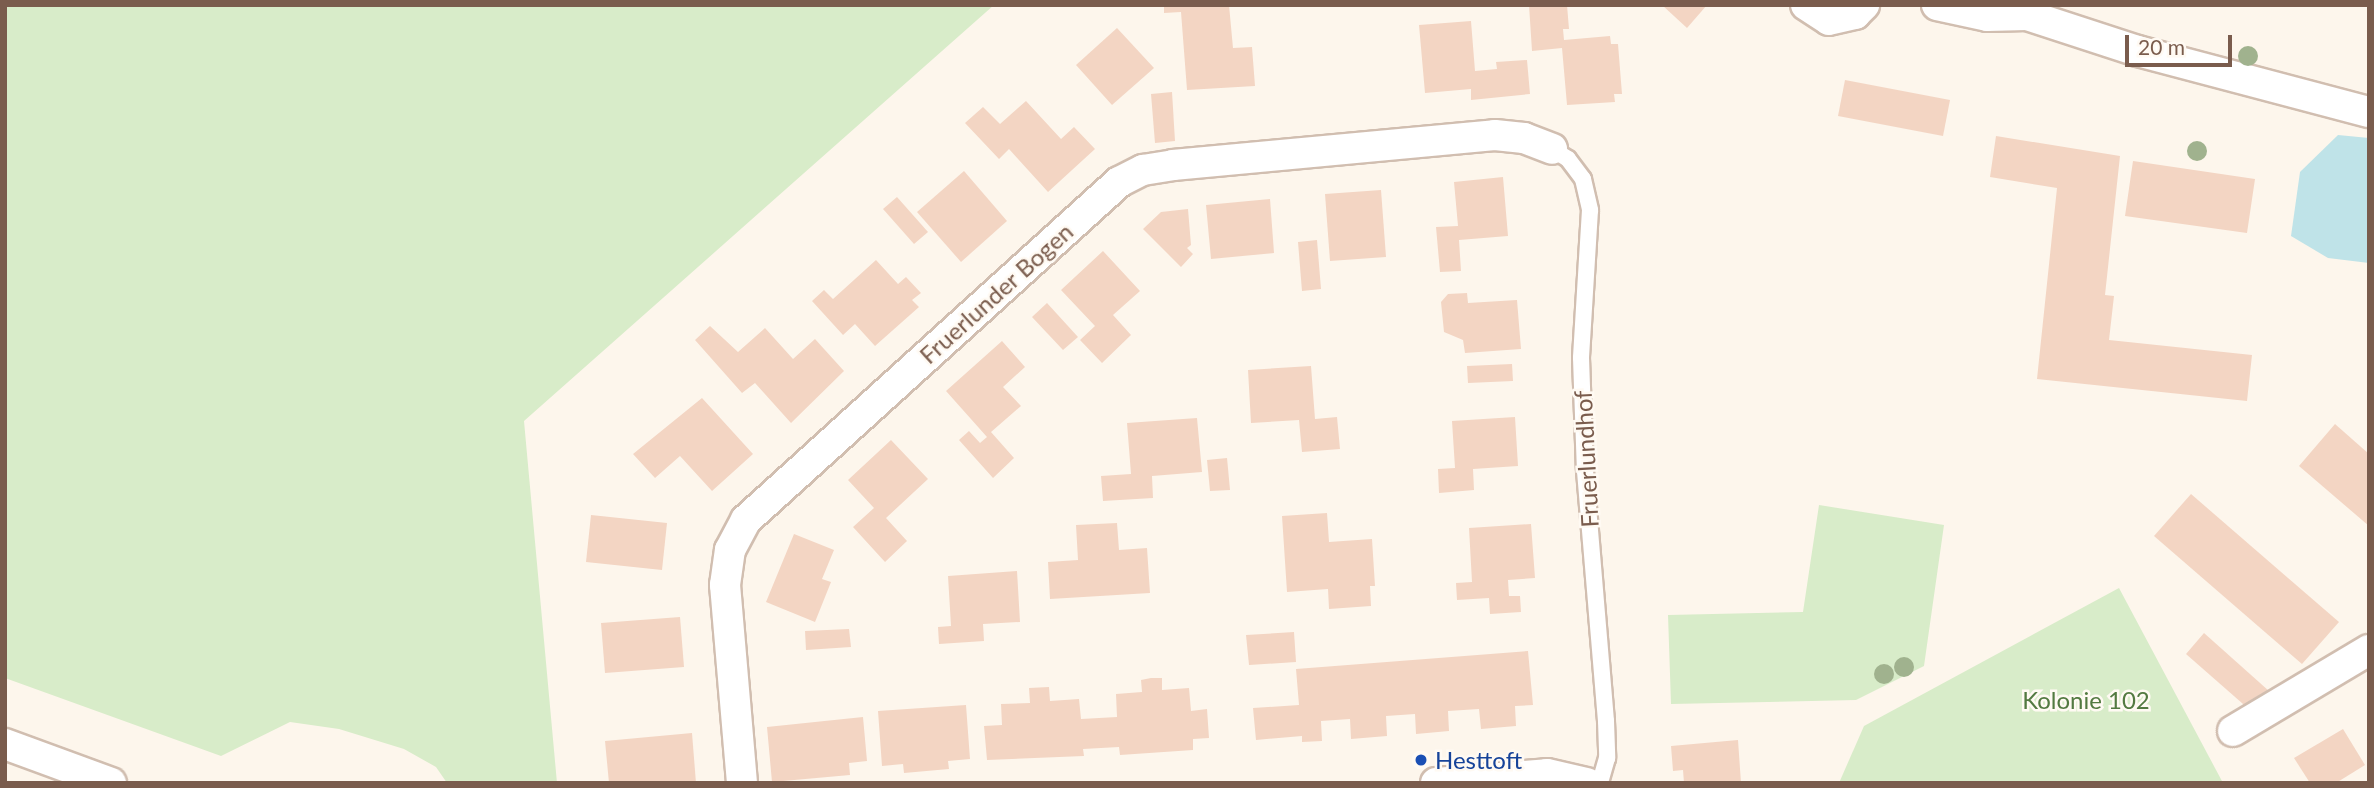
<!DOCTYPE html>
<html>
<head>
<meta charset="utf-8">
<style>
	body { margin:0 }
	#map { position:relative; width:2374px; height:788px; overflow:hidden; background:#fdf6ec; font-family:Lato,sans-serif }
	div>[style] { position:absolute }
	.green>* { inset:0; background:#d8ecc9 }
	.water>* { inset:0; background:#bfe3e8 }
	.building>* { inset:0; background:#f3d5c3 }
	.roads { filter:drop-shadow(2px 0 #d1beb0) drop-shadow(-2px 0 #d1beb0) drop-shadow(0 2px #d1beb0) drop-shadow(0 -2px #d1beb0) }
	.lane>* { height:16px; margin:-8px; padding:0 8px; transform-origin:8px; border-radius:8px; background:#fff }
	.street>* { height:30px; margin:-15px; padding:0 15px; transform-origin:15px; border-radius:15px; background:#fff }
	.trees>* { width:20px; height:20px; margin:-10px; border-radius:50%; background:#a0b28e }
	.dots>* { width:19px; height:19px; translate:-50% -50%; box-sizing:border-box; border:4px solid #fffaf3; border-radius:50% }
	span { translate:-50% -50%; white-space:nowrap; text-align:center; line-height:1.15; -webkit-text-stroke:5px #fffaf3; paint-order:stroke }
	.street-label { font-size:24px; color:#7a5c4d }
	.park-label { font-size:24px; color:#537a41 }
	.transit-label { font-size:24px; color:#164399 }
	.left { translate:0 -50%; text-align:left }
	.frame { position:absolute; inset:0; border:7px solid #7a5c4d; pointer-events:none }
	.scale { position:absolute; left:2125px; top:35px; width:107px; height:32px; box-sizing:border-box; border:4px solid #7a5c4d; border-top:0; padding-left:9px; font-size:21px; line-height:24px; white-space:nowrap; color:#7a5c4d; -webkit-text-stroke:5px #fffaf3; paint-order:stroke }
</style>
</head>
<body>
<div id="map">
	<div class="green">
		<div style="clip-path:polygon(5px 5px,994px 5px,524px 421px,557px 783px,447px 783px,436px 767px,404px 749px,339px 729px,290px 722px,221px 756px,5px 678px)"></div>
		<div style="clip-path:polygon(1819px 505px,1944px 525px,1924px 666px,1856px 700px,1671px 704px,1668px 615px,1803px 612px)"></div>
		<div style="clip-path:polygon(2119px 588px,2223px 783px,1839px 783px,1864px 726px)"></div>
	</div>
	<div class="water">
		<div style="clip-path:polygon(2338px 135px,2369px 138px,2369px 263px,2328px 258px,2291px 236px,2300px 172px)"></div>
	</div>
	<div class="building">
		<div style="clip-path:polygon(1164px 5px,1229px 5px,1233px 48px,1252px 47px,1255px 86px,1187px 90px,1181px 12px,1164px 13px)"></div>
		<div style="clip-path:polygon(1529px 5px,1567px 5px,1569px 29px,1563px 29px,1564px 40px,1610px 36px,1611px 44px,1618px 44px,1622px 94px,1614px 94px,1615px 102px,1567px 105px,1562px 48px,1532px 51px)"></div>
		<div style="clip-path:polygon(1662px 5px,1707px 5px,1687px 28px)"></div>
		<div style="clip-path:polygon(1471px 21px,1475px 71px,1497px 69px,1496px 62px,1527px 60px,1530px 94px,1471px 100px,1471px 89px,1425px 93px,1419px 25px)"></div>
		<div style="clip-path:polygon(1117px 28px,1154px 68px,1112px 105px,1076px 65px)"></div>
		<div style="clip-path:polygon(1845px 80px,1950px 100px,1943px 136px,1838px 116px)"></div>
		<div style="clip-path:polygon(1172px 92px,1175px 141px,1155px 143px,1151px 94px)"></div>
		<div style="clip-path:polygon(1026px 101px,1061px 139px,1074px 127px,1095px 149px,1048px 192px,1009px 149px,999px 159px,965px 123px,983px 107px,1000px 124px)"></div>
		<div style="clip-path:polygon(1996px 136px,2120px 156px,2105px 295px,2114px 296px,2109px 340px,2252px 355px,2247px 401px,2037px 379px,2057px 188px,1990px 177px)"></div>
		<div style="clip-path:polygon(2133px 161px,2255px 179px,2247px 233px,2125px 216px)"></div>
		<div style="clip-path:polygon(964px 171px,1007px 221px,961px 262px,917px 212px)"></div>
		<div style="clip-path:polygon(1503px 177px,1508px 236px,1459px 240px,1461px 271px,1440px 272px,1436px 227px,1458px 226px,1454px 182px)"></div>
		<div style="clip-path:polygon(1381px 190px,1386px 257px,1330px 261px,1325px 194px)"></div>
		<div style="clip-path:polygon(897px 197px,928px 232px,914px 244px,883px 209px)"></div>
		<div style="clip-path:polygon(1270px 199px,1274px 253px,1211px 259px,1206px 205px)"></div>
		<div style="clip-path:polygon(1188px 209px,1191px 245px,1187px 248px,1193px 254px,1181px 267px,1143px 229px,1161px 212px)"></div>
		<div style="clip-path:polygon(1317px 240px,1321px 289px,1302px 291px,1298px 242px)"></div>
		<div style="clip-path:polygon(1103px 251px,1140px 291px,1113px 315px,1131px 335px,1102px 363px,1080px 340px,1095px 326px,1061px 290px)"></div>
		<div style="clip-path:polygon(876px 260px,898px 284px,906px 277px,921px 293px,912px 300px,919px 307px,875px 346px,855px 324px,843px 335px,812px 301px,824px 290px,833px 299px)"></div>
		<div style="clip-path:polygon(1467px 293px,1468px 303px,1517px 300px,1521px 349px,1465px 353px,1463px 340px,1444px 332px,1441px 302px,1448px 294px)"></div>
		<div style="clip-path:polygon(1047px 303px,1078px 337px,1063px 350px,1032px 317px)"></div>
		<div style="clip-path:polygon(710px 326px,738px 352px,765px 328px,793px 359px,815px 339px,844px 371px,791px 423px,755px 383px,742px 393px,695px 340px)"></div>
		<div style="clip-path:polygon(1002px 341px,1025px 367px,1003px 387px,1021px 406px,991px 432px,1014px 458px,993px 478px,959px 440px,969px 431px,980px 443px,987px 437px,946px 391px)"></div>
		<div style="clip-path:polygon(1512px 364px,1513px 381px,1468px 383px,1467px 366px)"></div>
		<div style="clip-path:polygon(1311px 366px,1315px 419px,1337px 417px,1340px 449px,1302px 452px,1299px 420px,1251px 423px,1248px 370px)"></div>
		<div style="clip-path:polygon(702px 398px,753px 454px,712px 491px,680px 456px,655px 478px,633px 454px)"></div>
		<div style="clip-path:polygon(1515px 417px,1518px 466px,1473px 469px,1474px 490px,1439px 493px,1438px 469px,1455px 468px,1452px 421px)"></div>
		<div style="clip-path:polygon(1197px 418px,1202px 472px,1152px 476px,1153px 498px,1103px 501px,1101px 476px,1131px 474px,1127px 423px)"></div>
		<div style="clip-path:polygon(2335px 424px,2369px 454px,2369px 526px,2299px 466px)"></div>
		<div style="clip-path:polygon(891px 440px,928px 479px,886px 518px,907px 541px,885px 562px,853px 527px,874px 508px,848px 480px)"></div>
		<div style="clip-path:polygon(1227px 458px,1230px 490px,1210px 491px,1207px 460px)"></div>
		<div style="clip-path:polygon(2191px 494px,2339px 622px,2302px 664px,2154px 536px)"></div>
		<div style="clip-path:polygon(1327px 513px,1329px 542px,1372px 539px,1375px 586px,1370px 586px,1371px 606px,1329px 609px,1328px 589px,1287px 592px,1282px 516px)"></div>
		<div style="clip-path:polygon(591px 515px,667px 523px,662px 570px,586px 562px)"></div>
		<div style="clip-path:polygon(1117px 523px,1119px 550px,1147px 548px,1150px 593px,1050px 599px,1048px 562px,1078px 560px,1076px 525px)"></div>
		<div style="clip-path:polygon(1531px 524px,1535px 578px,1508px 580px,1509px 596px,1520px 596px,1521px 612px,1490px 614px,1489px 598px,1457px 600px,1456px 583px,1472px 582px,1469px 528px)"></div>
		<div style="clip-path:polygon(794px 534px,834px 550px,822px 579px,831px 582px,815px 622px,766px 602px)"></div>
		<div style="clip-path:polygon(1017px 571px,1020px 622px,983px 624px,984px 641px,939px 644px,938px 627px,951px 626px,948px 576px)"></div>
		<div style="clip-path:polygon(680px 617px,684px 667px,605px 673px,601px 623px)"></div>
		<div style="clip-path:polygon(849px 629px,851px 647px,806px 650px,805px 631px)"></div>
		<div style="clip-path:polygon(1294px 632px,1296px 662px,1249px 665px,1246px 635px)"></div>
		<div style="clip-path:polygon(2204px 633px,2269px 691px,2251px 711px,2186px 654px)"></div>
		<div style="clip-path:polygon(1528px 651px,1533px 705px,1515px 706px,1516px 726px,1481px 729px,1479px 709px,1448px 711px,1449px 731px,1416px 734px,1415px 714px,1386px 716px,1387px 736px,1351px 739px,1350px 719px,1321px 721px,1322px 741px,1302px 742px,1302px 736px,1256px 740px,1253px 708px,1299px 705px,1296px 669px)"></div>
		<div style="clip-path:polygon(1151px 678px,1162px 678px,1162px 690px,1189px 688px,1191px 711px,1207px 709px,1209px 738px,1193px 739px,1193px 750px,1120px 755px,1119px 747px,1083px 749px,1084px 756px,987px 760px,984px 726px,1002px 725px,1001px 704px,1030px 703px,1029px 688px,1049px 687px,1050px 701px,1079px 699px,1081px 719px,1117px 717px,1116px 694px,1142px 692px,1141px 680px)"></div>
		<div style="clip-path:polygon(966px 705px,970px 759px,948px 761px,949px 769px,904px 773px,903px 764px,882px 766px,878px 711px)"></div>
		<div style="clip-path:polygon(863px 717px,867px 761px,849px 763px,850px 775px,772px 782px,767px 727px)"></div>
		<div style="clip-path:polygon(2343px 729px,2365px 765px,2336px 783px,2310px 783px,2294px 758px)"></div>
		<div style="clip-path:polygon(692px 733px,696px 783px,609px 783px,605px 741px)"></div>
		<div style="clip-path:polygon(1738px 740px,1741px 783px,1684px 783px,1683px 770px,1673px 771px,1671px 746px)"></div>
	</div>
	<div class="roads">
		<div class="lane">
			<div style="left:1552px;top:149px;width:19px;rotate:32deg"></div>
			<div style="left:1568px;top:159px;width:25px;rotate:53deg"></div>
			<div style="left:1583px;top:179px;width:32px;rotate:77deg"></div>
			<div style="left:1590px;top:210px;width:148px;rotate:93.5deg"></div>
			<div style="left:1581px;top:358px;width:113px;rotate:88deg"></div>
			<div style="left:1585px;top:471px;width:251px;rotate:85.2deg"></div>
			<div style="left:1606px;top:721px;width:37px;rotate:88deg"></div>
			<div style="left:1607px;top:758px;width:26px;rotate:106deg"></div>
		</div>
		<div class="street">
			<div style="left:1806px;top:5px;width:27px;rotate:33deg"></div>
			<div style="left:1829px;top:20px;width:27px;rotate:-13deg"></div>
			<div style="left:1855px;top:14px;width:13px;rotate:-45deg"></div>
			<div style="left:1937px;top:5px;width:51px;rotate:12.4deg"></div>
			<div style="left:1987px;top:16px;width:40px;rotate:-1.4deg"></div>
			<div style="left:2027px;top:15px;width:117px;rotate:18deg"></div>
			<div style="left:2138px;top:51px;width:239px;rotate:14.8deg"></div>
			<div style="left:2233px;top:731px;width:158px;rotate:-30.8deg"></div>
			<div style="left:5px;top:744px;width:113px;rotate:20.2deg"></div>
			<div style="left:742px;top:783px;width:199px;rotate:-94.9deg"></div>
			<div style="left:725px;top:585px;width:35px;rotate:-82deg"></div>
			<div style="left:730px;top:550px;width:34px;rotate:-62deg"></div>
			<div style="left:746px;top:520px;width:503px;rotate:-42.18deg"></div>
			<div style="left:1119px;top:182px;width:27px;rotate:-27deg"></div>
			<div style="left:1143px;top:170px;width:30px;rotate:-9deg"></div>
			<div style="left:1173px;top:165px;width:323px;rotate:-5.3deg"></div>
			<div style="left:1495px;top:135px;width:29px;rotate:6deg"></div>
			<div style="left:1524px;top:138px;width:30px;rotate:21deg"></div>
			<div style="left:1436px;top:783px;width:111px;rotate:-4.6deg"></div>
			<div style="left:1547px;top:774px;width:41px;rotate:12.7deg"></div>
		</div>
	</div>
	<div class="trees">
		<div style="left:2248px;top:56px"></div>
		<div style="left:2197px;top:151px"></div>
		<div style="left:1904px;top:667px"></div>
		<div style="left:1884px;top:674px"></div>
	</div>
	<div class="dots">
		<div style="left:1421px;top:760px;background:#1a4fb4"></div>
	</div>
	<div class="street-label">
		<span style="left:996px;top:293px;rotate:-42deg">Fruerlunder Bogen</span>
		<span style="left:1586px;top:459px;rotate:-93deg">Fruerlundhof</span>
	</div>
	<div class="park-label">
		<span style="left:2086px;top:700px">Kolonie 102</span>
	</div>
	<div class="transit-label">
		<span class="left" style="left:1435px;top:760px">Hesttoft</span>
	</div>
	<div class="frame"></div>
	<div class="scale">20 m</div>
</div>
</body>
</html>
